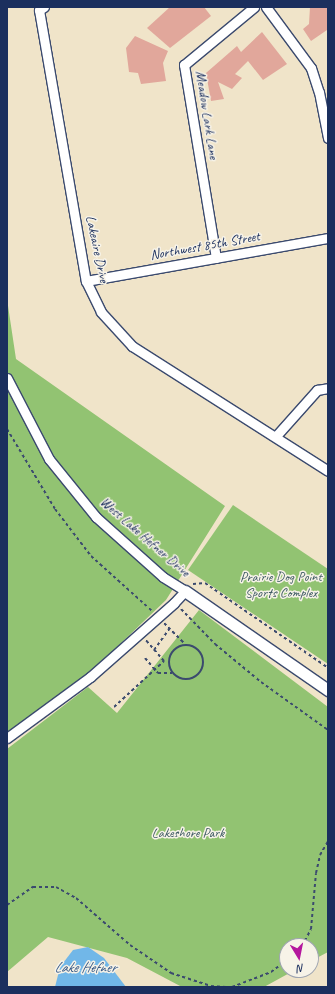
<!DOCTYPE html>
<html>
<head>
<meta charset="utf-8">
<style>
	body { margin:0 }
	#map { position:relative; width:335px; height:994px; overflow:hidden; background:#f0e4c9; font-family:Caveat,sans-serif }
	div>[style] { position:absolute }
	.green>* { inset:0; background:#92c372 }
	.water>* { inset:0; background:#71b7e8 }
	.building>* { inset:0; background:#e1a79b }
	.path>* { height:2px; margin-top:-1px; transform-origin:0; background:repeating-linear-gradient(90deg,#3b4a6e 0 3px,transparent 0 6px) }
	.path>.ring { margin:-1px; padding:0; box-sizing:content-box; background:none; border:2px solid #3b4a6e; border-radius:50% }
	.roads { filter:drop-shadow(1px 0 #3b4a6e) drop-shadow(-1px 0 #3b4a6e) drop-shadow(0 1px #3b4a6e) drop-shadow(0 -1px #3b4a6e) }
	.minor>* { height:9px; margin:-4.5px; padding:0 4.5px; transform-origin:4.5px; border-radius:4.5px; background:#fff }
	.tertiary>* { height:11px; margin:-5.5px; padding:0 5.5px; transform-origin:5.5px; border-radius:5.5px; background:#fff }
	span { translate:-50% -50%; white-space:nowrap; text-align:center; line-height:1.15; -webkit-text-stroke:3px #f7f3e8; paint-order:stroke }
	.street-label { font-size:14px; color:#1b2f5e }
	.park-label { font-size:14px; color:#3f5b64 }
	.water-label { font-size:15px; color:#355887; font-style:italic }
	.frame { position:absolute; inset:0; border:8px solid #1b2f5e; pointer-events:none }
	.north { position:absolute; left:279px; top:938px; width:40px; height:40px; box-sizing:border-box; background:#f7f3e8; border:1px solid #9fa5b1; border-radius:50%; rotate:170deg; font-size:11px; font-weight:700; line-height:16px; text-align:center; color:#1b2f5e }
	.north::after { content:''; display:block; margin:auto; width:14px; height:18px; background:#b5179e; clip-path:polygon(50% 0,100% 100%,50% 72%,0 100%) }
</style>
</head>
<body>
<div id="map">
	<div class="green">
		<div style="clip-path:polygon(7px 299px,16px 359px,225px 506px,166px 600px,71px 691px,7px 745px)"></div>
		<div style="clip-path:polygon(233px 505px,328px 569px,328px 664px,188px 570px)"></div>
		<div style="clip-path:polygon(199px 610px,328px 707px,328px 952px,311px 961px,311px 946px,287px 946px,287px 970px,295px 970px,264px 987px,182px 987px,127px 958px,48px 937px,7px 972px,7px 749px,88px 687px,117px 713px)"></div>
	</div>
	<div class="water">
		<div style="clip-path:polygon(88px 947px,104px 958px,126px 987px,55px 987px,60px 967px,73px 950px)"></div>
	</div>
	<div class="building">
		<div style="clip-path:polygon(170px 7px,204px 7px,211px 16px,170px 48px,147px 28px)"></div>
		<div style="clip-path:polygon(310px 7px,328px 7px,327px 30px,311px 41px,303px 29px,309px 24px)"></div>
		<div style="clip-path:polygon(262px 32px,287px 64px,263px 80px,248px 61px,235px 74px,242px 78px,232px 89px,218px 82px,224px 99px,211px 101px,206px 73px,237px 46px,241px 52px)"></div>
		<div style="clip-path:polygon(135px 36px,168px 51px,163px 63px,166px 81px,141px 84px,138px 73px,129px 72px,126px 48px)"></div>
	</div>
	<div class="path">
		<div style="left:7px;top:429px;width:93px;rotate:59deg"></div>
		<div style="left:55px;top:509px;width:59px;rotate:52.5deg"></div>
		<div style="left:91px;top:556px;width:82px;rotate:42deg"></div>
		<div style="left:193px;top:584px;width:12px;rotate:-5deg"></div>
		<div style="left:205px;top:583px;width:150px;rotate:34.6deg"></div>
		<div style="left:181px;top:609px;width:49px;rotate:45.8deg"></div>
		<div style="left:215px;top:644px;width:60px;rotate:39.6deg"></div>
		<div style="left:261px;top:682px;width:82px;rotate:35.6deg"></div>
		<div style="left:164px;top:623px;width:30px;rotate:45deg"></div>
		<div class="ring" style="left:169px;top:645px;width:32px;height:32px"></div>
		<div style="left:154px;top:650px;width:27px;rotate:-54deg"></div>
		<div style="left:145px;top:658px;width:20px;rotate:49deg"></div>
		<div style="left:158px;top:673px;width:14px"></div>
		<div style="left:114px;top:707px;width:68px;rotate:-42.6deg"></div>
		<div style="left:164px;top:661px;width:28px;rotate:-131deg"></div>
		<div style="left:7px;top:905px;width:32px;rotate:-35deg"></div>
		<div style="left:33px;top:887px;width:23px"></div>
		<div style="left:56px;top:887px;width:23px;rotate:29deg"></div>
		<div style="left:76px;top:898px;width:72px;rotate:41deg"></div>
		<div style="left:130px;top:945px;width:50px;rotate:34.3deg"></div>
		<div style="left:171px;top:973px;width:42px;rotate:18deg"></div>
		<div style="left:211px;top:986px;width:15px;rotate:4deg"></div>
		<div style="left:302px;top:946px;width:19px;rotate:-62deg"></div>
		<div style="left:311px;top:929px;width:56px;rotate:-84.9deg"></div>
		<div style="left:316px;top:873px;width:18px;rotate:-77deg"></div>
		<div style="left:320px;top:855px;width:16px;rotate:-60deg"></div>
		<div style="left:232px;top:987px;width:42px;rotate:-21deg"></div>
		<div style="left:271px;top:972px;width:20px;rotate:-37deg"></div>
	</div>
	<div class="roads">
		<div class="minor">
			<div style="left:44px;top:7px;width:6px;rotate:149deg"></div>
			<div style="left:39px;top:10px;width:275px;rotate:80.2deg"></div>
			<div style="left:86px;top:281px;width:34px;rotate:64deg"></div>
			<div style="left:101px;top:312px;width:46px;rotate:47.6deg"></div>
			<div style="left:132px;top:346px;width:232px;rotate:32.5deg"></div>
			<div style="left:266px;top:7px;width:76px;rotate:53.6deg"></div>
			<div style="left:311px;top:68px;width:25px;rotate:72deg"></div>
			<div style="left:319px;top:92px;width:47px;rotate:78.9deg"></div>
			<div style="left:216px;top:258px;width:196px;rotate:-99.4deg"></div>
			<div style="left:184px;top:65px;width:91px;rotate:-39.6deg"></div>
			<div style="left:86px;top:281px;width:246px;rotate:-10.1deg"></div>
			<div style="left:7px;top:378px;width:91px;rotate:62.6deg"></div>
			<div style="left:49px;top:459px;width:75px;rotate:51deg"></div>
			<div style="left:96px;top:517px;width:90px;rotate:41.8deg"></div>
			<div style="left:163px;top:577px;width:26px;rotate:32deg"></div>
			<div style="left:185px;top:591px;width:16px;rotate:133deg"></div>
			<div style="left:174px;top:603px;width:112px;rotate:138.6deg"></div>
			<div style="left:90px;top:677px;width:103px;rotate:143.7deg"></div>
			<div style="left:276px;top:436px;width:62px;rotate:-48.3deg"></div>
			<div style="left:317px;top:390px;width:11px;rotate:-10deg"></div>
		</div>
		<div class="tertiary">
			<div style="left:185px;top:591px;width:174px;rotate:34.7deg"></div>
		</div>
	</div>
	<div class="street-label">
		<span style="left:207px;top:115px;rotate:81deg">Meadow Lark Lane</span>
		<span style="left:205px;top:246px;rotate:-10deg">Northwest 85th Street</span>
		<span style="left:97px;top:249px;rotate:78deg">Lakeaire Drive</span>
		<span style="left:145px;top:537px;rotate:41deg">West Lake Hefner Drive</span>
	</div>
	<div class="park-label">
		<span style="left:281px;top:585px">Prairie Dog Point<br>Sports Complex</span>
		<span style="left:188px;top:833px">Lakeshore Park</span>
	</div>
	<div class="water-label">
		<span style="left:85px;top:968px">Lake Hefner</span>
	</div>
	<div class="frame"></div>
	<div class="north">N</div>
</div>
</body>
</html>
